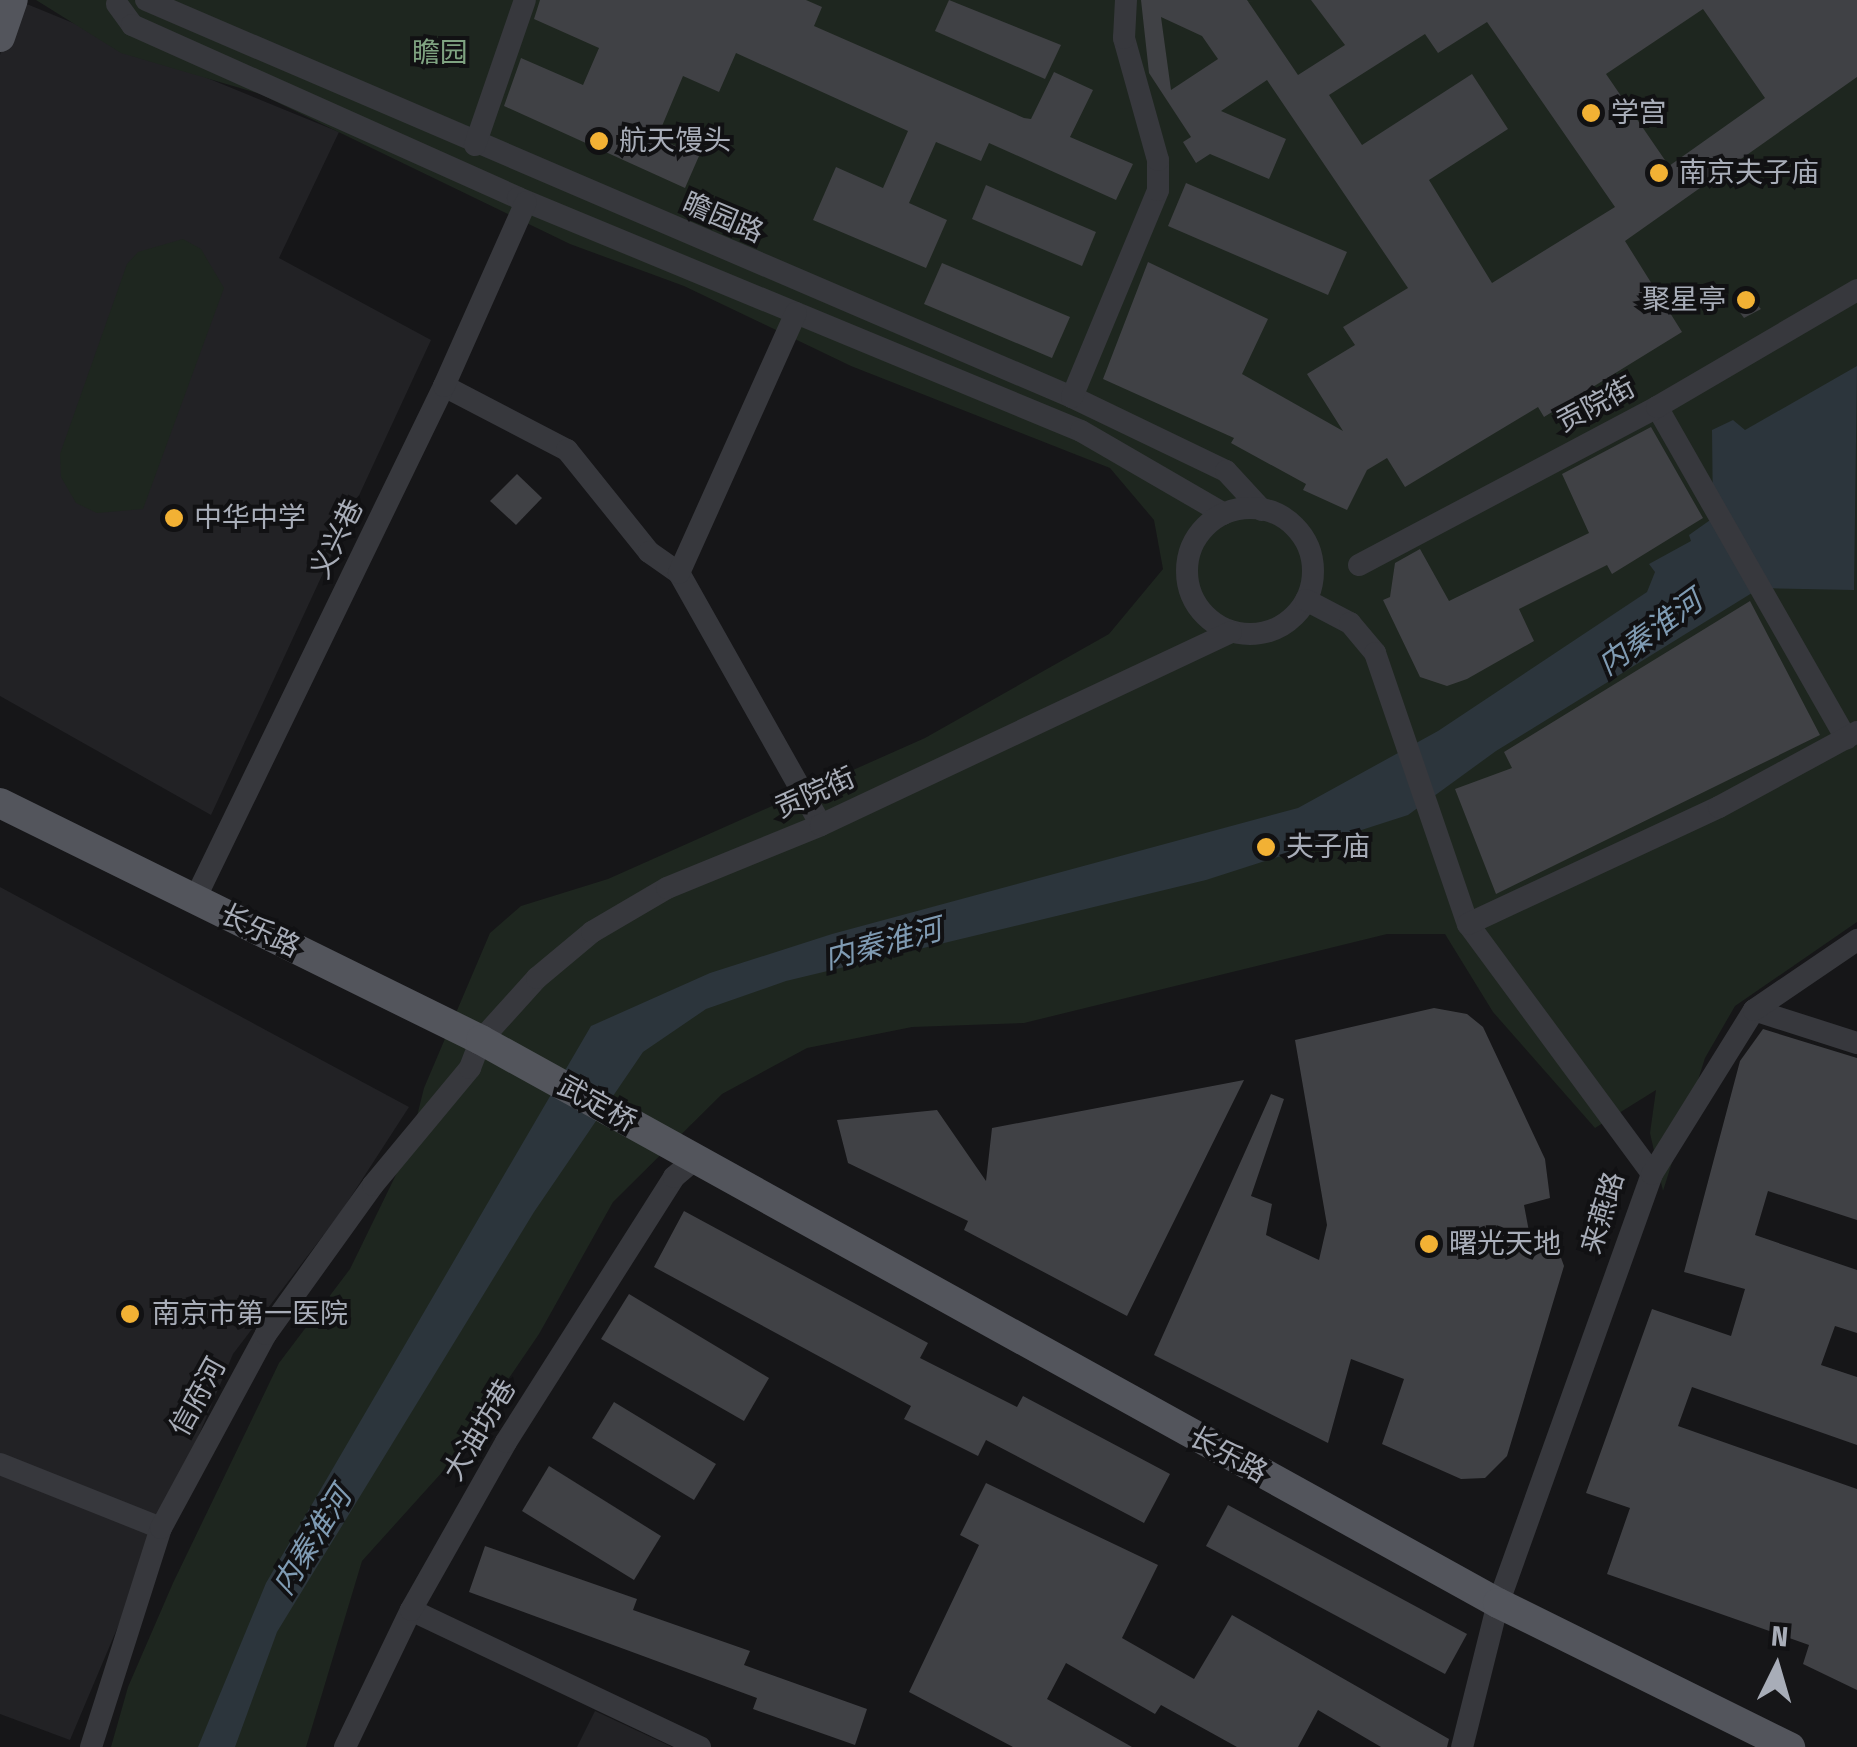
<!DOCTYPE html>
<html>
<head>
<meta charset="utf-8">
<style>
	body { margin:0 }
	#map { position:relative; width:1857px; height:1747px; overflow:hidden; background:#161618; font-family:"Fira Sans Condensed","Noto Sans SC",sans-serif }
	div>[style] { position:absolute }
	.built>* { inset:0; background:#222225 }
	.green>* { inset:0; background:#1e261f }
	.water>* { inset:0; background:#2c353c }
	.building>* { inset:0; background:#404145 }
	.minor>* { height:22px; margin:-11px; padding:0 11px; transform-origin:11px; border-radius:11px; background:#37383d }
	.minor>.ring { margin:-11px; padding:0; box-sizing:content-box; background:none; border:22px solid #37383d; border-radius:50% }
	.major>* { height:30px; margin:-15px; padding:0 15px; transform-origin:15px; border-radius:15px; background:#53555c }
	.dots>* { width:28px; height:28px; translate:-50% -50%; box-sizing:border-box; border:5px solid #111113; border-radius:50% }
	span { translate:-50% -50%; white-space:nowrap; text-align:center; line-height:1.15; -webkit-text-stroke:8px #111113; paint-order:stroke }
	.park-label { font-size:28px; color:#7fa381 }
	.poi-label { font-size:28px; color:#a8adb8 }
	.left { translate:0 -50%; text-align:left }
	.right { translate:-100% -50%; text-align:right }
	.street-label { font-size:28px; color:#a8adb8 }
	.water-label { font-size:30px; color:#7f9bb3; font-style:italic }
	.north { position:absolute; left:1727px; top:1617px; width:100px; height:100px; -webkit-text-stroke:8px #111113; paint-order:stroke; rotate:5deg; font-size:28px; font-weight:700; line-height:40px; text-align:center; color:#a8adb8 }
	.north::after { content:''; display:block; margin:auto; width:35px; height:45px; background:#a8adb8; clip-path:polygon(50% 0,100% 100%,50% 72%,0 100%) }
</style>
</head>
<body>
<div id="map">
	<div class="built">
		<div style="clip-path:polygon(17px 0,339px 132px,279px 258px,431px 340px,211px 815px,0 696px,0 55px)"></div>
		<div style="clip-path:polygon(0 887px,409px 1107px,341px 1212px,233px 1354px,70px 1740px,0 1714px)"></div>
		<div style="clip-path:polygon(595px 1711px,672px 1747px,577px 1747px)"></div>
	</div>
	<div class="green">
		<div style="clip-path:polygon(36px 0,1857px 0,1857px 922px,1735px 1006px,1705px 1058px,1663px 1191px,1650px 1133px,1656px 1090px,1595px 1128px,1493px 1012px,1445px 934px,1387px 934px,1024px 1023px,912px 1027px,807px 1048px,722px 1094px,613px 1202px,539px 1334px,454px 1459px,362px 1561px,306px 1747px,111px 1747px,128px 1687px,173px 1583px,279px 1363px,350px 1269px,409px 1148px,424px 1088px,490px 933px,521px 906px,608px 879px,925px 738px,1109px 634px,1163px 569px,1154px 520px,1110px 468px,851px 366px,684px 286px,570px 244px,260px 94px,121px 53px)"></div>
		<div style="clip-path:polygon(183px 239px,201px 249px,224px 288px,143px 509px,97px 513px,76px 503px,61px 477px,60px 454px,127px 264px,138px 252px)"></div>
	</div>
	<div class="water">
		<div style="clip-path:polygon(1857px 366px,1854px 590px,1760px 588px,1496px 751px,1408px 815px,1206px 880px,786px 981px,706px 1009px,643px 1052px,534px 1212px,277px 1632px,235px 1747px,198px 1747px,266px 1583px,591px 1026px,710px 973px,832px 934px,1298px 808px,1438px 731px,1647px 592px,1655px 572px,1649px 564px,1691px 541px,1689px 535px,1713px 518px,1712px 430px,1733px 420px,1745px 430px)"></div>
	</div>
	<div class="building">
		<div style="clip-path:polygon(540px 0,806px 0,822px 7px,814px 26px,1024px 118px,1031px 119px,1054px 72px,1093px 90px,1070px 137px,1133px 164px,1116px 200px,989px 143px,981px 161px,936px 142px,909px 203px,947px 220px,926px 268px,813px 220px,836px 167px,883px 188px,908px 131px,736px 53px,719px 92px,683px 76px,657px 138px,699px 156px,685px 188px,504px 106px,521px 58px,583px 85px,599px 48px,534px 19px)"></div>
		<div style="clip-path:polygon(949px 0,1061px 45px,1045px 79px,935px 31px)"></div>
		<div style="clip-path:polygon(evenodd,1141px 0,1247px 0,1298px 75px,1345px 45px,1311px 0,1857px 0,1857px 77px,1625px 241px,1682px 332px,1544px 417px,1538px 407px,1405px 487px,1387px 458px,1367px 470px,1347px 510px,1303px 490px,1306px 484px,1231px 443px,1234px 438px,1103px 379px,1148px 262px,1268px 319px,1242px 374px,1343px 431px,1307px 374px,1355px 345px,1343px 327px,1408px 288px,1267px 80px,1221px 111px,1286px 139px,1269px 179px,1210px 154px,1196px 163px,1183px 142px,1191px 137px,1149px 73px,1141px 0,1703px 9px,1765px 98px,1669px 166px,1606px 74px,1703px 9px,1141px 0,1161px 17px,1202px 36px,1218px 59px,1171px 90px,1161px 17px,1141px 0,1487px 22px,1615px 207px,1492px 283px,1429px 180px,1508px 129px,1472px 74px,1362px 145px,1329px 95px,1425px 34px,1438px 53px,1487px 22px)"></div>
		<div style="clip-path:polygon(1186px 183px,1347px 252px,1328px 295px,1168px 226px)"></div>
		<div style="clip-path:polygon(986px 185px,1096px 232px,1082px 266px,972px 219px)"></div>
		<div style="clip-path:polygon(942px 263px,1070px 317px,1052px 358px,924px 304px)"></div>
		<div style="clip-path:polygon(1746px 294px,1761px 309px,1744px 318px,1735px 306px)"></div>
		<div style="clip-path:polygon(1651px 427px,1703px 518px,1612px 574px,1607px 565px,1519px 609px,1534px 641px,1467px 679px,1447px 686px,1420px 677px,1383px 600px,1390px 597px,1395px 563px,1420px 549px,1449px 601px,1589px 533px,1562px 474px)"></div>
		<div style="clip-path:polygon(517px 474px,542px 498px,516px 525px,490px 501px)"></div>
		<div style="clip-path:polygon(1750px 601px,1820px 735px,1496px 894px,1455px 789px,1512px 768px,1504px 752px)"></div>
		<div style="clip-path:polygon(1434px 1008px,1467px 1014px,1483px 1027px,1545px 1159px,1550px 1198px,1524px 1205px,1531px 1242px,1560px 1255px,1564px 1266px,1507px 1456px,1485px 1478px,1461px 1479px,1382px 1444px,1404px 1379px,1351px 1359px,1328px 1443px,1154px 1355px,1271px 1094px,1284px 1099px,1251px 1196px,1272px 1204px,1266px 1235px,1319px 1260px,1327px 1225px,1295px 1040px)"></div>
		<div style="clip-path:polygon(1763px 1029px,1857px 1058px,1857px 1220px,1768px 1191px,1755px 1235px,1857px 1270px,1857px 1333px,1835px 1326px,1821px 1365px,1857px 1377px,1857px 1445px,1692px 1387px,1678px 1426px,1857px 1489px,1857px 1690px,1803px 1664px,1809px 1645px,1607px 1574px,1630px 1508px,1586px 1493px,1652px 1309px,1731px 1336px,1745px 1289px,1684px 1272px,1740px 1061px)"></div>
		<div style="clip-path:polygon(1244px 1080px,1127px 1316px,964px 1230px,968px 1221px,848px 1163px,837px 1120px,937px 1110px,986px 1181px,992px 1128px)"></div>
		<div style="clip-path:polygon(684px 1211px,928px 1343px,920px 1358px,1017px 1407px,1023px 1396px,1170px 1474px,1144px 1523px,986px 1440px,978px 1456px,904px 1419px,911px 1406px,654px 1267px)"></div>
		<div style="clip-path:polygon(629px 1294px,769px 1378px,744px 1421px,601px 1339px)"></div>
		<div style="clip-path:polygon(614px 1402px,716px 1464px,694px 1500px,592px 1438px)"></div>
		<div style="clip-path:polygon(549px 1466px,661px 1536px,634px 1580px,522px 1511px)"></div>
		<div style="clip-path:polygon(986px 1483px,1158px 1565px,1122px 1638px,1194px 1679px,1232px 1615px,1449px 1739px,1447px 1747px,1381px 1747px,1318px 1710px,1298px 1747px,1237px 1747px,1161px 1705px,1155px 1714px,1066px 1663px,1047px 1699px,1132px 1747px,1013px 1747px,909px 1692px,979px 1545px,960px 1535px)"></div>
		<div style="clip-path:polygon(1228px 1505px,1467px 1634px,1445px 1674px,1206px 1546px)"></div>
		<div style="clip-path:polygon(485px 1546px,637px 1599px,633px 1610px,750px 1651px,744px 1665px,867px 1709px,855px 1745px,753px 1709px,757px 1698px,469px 1592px)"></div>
	</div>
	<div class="minor">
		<div style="left:146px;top:0;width:1008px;rotate:23.21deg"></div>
		<div style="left:1072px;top:397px;width:171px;rotate:25.7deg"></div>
		<div style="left:1226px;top:471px;width:53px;rotate:47.3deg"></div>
		<div style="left:117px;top:4px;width:26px;rotate:54deg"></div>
		<div style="left:132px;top:25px;width:423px;rotate:24.1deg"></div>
		<div style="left:518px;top:198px;width:609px;rotate:22.48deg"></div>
		<div style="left:1081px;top:431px;width:165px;rotate:30.1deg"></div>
		<div style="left:475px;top:145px;width:153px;rotate:-71deg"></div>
		<div style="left:444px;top:386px;width:139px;rotate:27.5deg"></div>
		<div style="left:567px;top:450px;width:131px;rotate:51.2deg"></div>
		<div style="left:649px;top:552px;width:37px;rotate:35deg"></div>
		<div style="left:679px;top:573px;width:289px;rotate:60.6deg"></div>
		<div style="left:1072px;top:397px;width:224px;rotate:-67.4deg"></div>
		<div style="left:1158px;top:190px;width:30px;rotate:-90deg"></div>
		<div style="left:1158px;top:160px;width:127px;rotate:-105.6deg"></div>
		<div style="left:1124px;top:38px;width:38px;rotate:-87deg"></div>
		<div style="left:1657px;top:407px;width:382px;rotate:60.3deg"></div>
		<div class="ring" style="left:1187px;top:508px;width:104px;height:104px"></div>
		<div style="left:1359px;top:565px;width:337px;rotate:-27.9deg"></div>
		<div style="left:1657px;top:407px;width:232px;rotate:-30.3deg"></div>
		<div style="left:679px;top:573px;width:285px;rotate:-65.8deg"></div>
		<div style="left:1306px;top:600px;width:50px;rotate:27.6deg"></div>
		<div style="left:1350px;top:623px;width:39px;rotate:50deg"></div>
		<div style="left:1375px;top:653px;width:287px;rotate:71.1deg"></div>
		<div style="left:1468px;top:924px;width:310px;rotate:53.6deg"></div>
		<div style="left:1652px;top:1174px;width:456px;rotate:109.7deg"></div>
		<div style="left:1498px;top:1603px;width:148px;rotate:104deg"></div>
		<div style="left:195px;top:899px;width:570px;rotate:-64.11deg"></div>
		<div style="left:444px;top:386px;width:201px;rotate:-66deg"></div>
		<div style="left:1468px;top:924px;width:277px;rotate:-25deg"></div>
		<div style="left:1719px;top:807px;width:157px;rotate:-28.5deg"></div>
		<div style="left:1754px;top:1010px;width:108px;rotate:17.8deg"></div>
		<div style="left:1652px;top:1174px;width:193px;rotate:-58.1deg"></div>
		<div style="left:1754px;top:1010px;width:125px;rotate:-34.2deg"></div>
		<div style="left:0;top:1464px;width:173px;rotate:21.7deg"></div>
		<div style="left:411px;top:1610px;width:320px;rotate:25.4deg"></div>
		<div style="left:91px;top:1747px;width:230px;rotate:-72.3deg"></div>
		<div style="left:161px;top:1528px;width:221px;rotate:-61.6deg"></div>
		<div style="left:266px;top:1334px;width:183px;rotate:-54.3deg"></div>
		<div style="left:373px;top:1185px;width:152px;rotate:-50.3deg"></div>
		<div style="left:470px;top:1068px;width:30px;rotate:-69deg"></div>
		<div style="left:481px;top:1040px;width:84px;rotate:-47.9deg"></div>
		<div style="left:537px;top:978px;width:72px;rotate:-39.9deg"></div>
		<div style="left:592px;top:932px;width:87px;rotate:-30.4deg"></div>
		<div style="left:667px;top:888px;width:166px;rotate:-22.2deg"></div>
		<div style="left:821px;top:825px;width:453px;rotate:-25.2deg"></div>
		<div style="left:345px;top:1747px;width:152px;rotate:-64.3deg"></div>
		<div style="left:411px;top:1610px;width:193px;rotate:-60.5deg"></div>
		<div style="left:506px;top:1442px;width:314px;rotate:-57.6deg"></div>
		<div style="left:674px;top:1177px;width:25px;rotate:-40deg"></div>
	</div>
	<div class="major">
		<div style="left:0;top:37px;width:39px;rotate:-71deg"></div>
		<div style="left:0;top:803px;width:536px;rotate:26.23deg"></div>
		<div style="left:481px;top:1040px;width:1162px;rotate:28.97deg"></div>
		<div style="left:1498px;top:1603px;width:326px;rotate:26.3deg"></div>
	</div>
	<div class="dots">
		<div style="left:1591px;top:113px;background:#f2b134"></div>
		<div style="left:599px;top:141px;background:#f2b134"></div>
		<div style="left:1659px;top:173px;background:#f2b134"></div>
		<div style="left:1746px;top:300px;background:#f2b134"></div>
		<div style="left:174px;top:518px;background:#f2b134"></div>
		<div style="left:1266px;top:847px;background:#f2b134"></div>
		<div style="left:1429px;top:1244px;background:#f2b134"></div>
		<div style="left:130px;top:1314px;background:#f2b134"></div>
	</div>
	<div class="park-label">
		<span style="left:440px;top:53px">瞻园</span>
	</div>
	<div class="poi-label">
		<span class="left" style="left:1611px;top:113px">学宫</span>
		<span class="left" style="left:619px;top:141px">航天馒头</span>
		<span class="left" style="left:1679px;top:173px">南京夫子庙</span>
		<span class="right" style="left:1726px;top:300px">聚星亭</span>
		<span class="left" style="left:194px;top:518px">中华中学</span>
		<span class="left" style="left:1286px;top:847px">夫子庙</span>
		<span class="left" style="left:1449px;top:1244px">曙光天地</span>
		<span class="left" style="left:152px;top:1314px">南京市第一医院</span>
	</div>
	<div class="street-label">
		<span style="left:723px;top:218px;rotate:23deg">瞻园路</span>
		<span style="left:1596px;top:405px;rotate:-28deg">贡院街</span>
		<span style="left:337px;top:539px;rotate:-64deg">义兴巷</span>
		<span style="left:815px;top:793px;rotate:-24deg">贡院街</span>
		<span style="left:260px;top:931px;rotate:26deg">长乐路</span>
		<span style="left:597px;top:1104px;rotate:29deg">武定桥</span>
		<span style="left:1603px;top:1213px;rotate:-73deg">来燕路</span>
		<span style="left:198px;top:1397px;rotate:-61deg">信府河</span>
		<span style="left:480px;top:1430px;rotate:-59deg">大油坊巷</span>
		<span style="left:1228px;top:1455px;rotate:29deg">长乐路</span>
	</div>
	<div class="water-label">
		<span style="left:1650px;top:633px;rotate:-36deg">内秦淮河</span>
		<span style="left:883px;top:944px;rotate:-15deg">内秦淮河</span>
		<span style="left:312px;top:1541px;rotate:-58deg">内秦淮河</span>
	</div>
	<div class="north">N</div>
</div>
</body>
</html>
